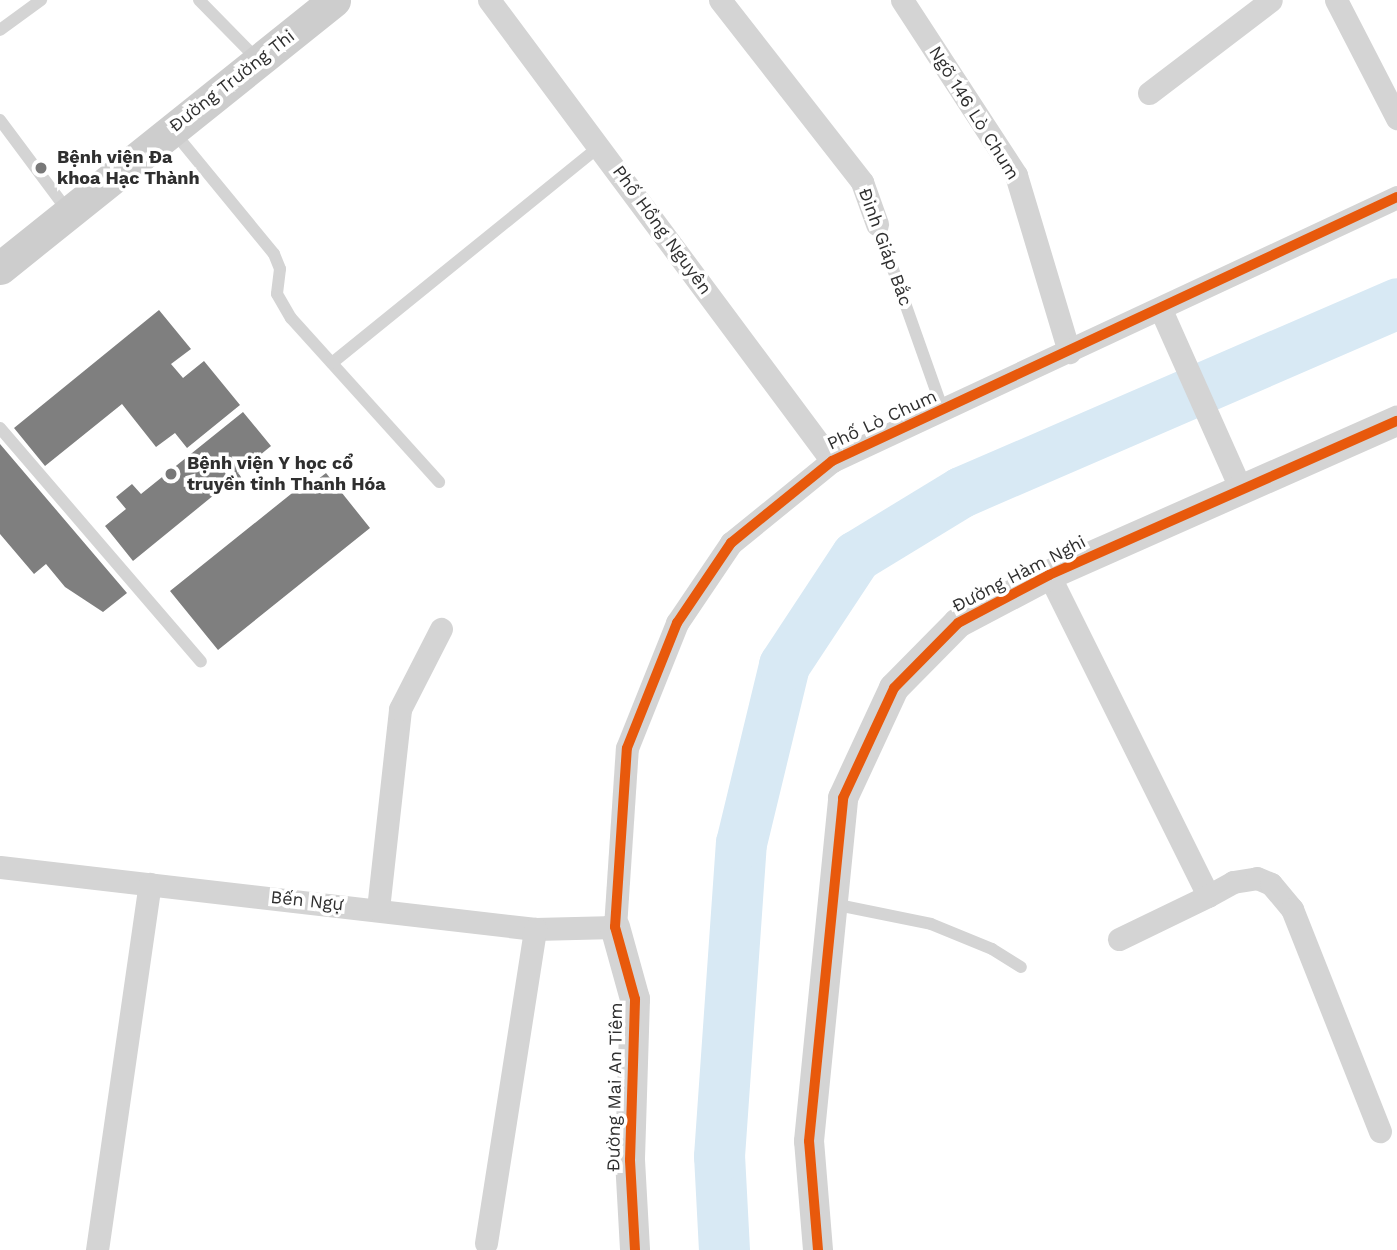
<!DOCTYPE html>
<html>
<head>
<meta charset="utf-8">
<style>
	body { margin:0 }
	#map { position:relative; width:1397px; height:1250px; overflow:hidden; background:#fff; font-family:"Work Sans",sans-serif }
	div>[style] { position:absolute }
	.river>* { height:51px; margin:-25.5px; padding:0 25.5px; transform-origin:25.5px; border-radius:25.5px; background:#d8e9f4 }
	.building>* { inset:0; background:#7f7f7f }
	.service>* { height:12px; margin:-6px; padding:0 6px; transform-origin:6px; border-radius:6px; background:#d4d4d4 }
	.minor>* { height:23px; margin:-11.5px; padding:0 11.5px; transform-origin:11.5px; border-radius:11.5px; background:#d4d4d4 }
	.tertiary>* { height:30px; margin:-15px; padding:0 15px; transform-origin:15px; border-radius:15px; background:#d4d4d4 }
	.secondary>* { height:33px; margin:-16.5px; padding:0 16.5px; transform-origin:16.5px; border-radius:16.5px; background:#cdcdcd }
	.cycleway>* { height:10px; margin:-5px; padding:0 5px; transform-origin:5px; border-radius:5px; background:#e8590c }
	.dots>* { width:19px; height:19px; translate:-50% -50%; box-sizing:border-box; border:4px solid #fff; border-radius:50% }
	span { translate:-50% -50%; white-space:nowrap; text-align:center; line-height:1.15; -webkit-text-stroke:7px #fff; paint-order:stroke }
	.street-label { font-size:18px; color:#2f2f2f }
	.poi-label { font-size:18px; color:#2f2f2f; font-weight:700 }
	.left { translate:0 -50%; text-align:left }
</style>
</head>
<body>
<div id="map">
	<div class="river">
		<div style="left:724px;top:1250px;width:94px;rotate:-93deg"></div>
		<div style="left:719px;top:1156px;width:314px;rotate:-86deg"></div>
		<div style="left:741px;top:843px;width:183px;rotate:-76.4deg"></div>
		<div style="left:784px;top:665px;width:131px;rotate:-56.6deg"></div>
		<div style="left:856px;top:556px;width:123px;rotate:-31.4deg"></div>
		<div style="left:961px;top:492px;width:475px;rotate:-23.4deg"></div>
	</div>
	<div class="building">
		<div style="clip-path:polygon(159px 310px,191px 349px,171px 364px,183px 378px,204px 361px,240px 405px,187px 448px,175px 433px,156px 447px,122px 404px,45px 466px,14px 428px)"></div>
		<div style="clip-path:polygon(243px 412px,271px 446px,238px 473px,244px 480px,230px 492px,225px 486px,133px 561px,105px 526px,126px 509px,116px 497px,132px 484px,141px 494px)"></div>
		<div style="clip-path:polygon(0 444px,127px 593px,103px 612px,65px 587px,46px 564px,34px 574px,0 534px)"></div>
		<div style="clip-path:polygon(326px 473px,370px 528px,218px 650px,170px 591px,296px 490px,299px 494px)"></div>
	</div>
	<div class="service">
		<div style="left:199px;top:0;width:86px;rotate:45.5deg"></div>
		<div style="left:0;top:30px;width:51px;rotate:-36.2deg"></div>
		<div style="left:0;top:120px;width:112px;rotate:53.3deg"></div>
		<div style="left:173px;top:131px;width:159px;rotate:50.6deg"></div>
		<div style="left:274px;top:254px;width:16px;rotate:68deg"></div>
		<div style="left:280px;top:269px;width:25px;rotate:97deg"></div>
		<div style="left:277px;top:294px;width:28px;rotate:60deg"></div>
		<div style="left:291px;top:318px;width:221px;rotate:47.9deg"></div>
		<div style="left:877px;top:224px;width:197px;rotate:70.5deg"></div>
		<div style="left:332px;top:363px;width:345px;rotate:-39deg"></div>
		<div style="left:0;top:428px;width:308px;rotate:49.3deg"></div>
		<div style="left:833px;top:904px;width:100px;rotate:11.5deg"></div>
		<div style="left:931px;top:924px;width:66px;rotate:22.3deg"></div>
		<div style="left:992px;top:949px;width:34px;rotate:32deg"></div>
	</div>
	<div class="minor">
		<div style="left:489px;top:0;width:575px;rotate:53.35deg"></div>
		<div style="left:720px;top:0;width:231px;rotate:52deg"></div>
		<div style="left:862px;top:182px;width:45px;rotate:70.3deg"></div>
		<div style="left:902px;top:0;width:209px;rotate:56.9deg"></div>
		<div style="left:1016px;top:175px;width:185px;rotate:73.3deg"></div>
		<div style="left:1336px;top:0;width:133px;rotate:62.7deg"></div>
		<div style="left:1149px;top:93px;width:153px;rotate:-37.3deg"></div>
		<div style="left:1161px;top:310px;width:197px;rotate:66deg"></div>
		<div style="left:1049px;top:575px;width:358px;rotate:63.6deg"></div>
		<div style="left:1208px;top:896px;width:99px;rotate:154.2deg"></div>
		<div style="left:0;top:867px;width:539px;rotate:6.61deg"></div>
		<div style="left:535px;top:929px;width:80px;rotate:-1.4deg"></div>
		<div style="left:615px;top:927px;width:179px;rotate:-86.2deg"></div>
		<div style="left:627px;top:748px;width:135px;rotate:-68.2deg"></div>
		<div style="left:677px;top:623px;width:97px;rotate:-56deg"></div>
		<div style="left:731px;top:543px;width:130px;rotate:-39.1deg"></div>
		<div style="left:832px;top:461px;width:624px;rotate:-25.04deg"></div>
		<div style="left:1208px;top:896px;width:29px;rotate:-29deg"></div>
		<div style="left:1233px;top:882px;width:24px;rotate:-9deg"></div>
		<div style="left:1257px;top:878px;width:15px;rotate:23deg"></div>
		<div style="left:1271px;top:884px;width:33px;rotate:50deg"></div>
		<div style="left:1292px;top:909px;width:239px;rotate:68.4deg"></div>
		<div style="left:378px;top:909px;width:201px;rotate:-83.7deg"></div>
		<div style="left:400px;top:709px;width:90px;rotate:-62.9deg"></div>
		<div style="left:486px;top:1243px;width:318px;rotate:-81.1deg"></div>
		<div style="left:97px;top:1250px;width:370px;rotate:-81.8deg"></div>
	</div>
	<div class="tertiary">
		<div style="left:615px;top:927px;width:75px;rotate:74.5deg"></div>
		<div style="left:635px;top:999px;width:161px;rotate:91.8deg"></div>
		<div style="left:630px;top:1160px;width:90px;rotate:86.8deg"></div>
		<div style="left:818px;top:1250px;width:109px;rotate:-94.7deg"></div>
		<div style="left:809px;top:1141px;width:345px;rotate:-84.3deg"></div>
		<div style="left:843px;top:798px;width:121px;rotate:-65.1deg"></div>
		<div style="left:894px;top:688px;width:91px;rotate:-45.4deg"></div>
		<div style="left:958px;top:623px;width:103px;rotate:-27.8deg"></div>
		<div style="left:1049px;top:575px;width:381px;rotate:-23.9deg"></div>
	</div>
	<div class="secondary">
		<div style="left:0;top:268px;width:428px;rotate:-38.7deg"></div>
	</div>
	<div class="cycleway">
		<div style="left:635px;top:1250px;width:90px;rotate:-93.2deg"></div>
		<div style="left:630px;top:1160px;width:161px;rotate:-88.2deg"></div>
		<div style="left:635px;top:999px;width:75px;rotate:-105.5deg"></div>
		<div style="left:615px;top:927px;width:179px;rotate:-86.2deg"></div>
		<div style="left:627px;top:748px;width:135px;rotate:-68.2deg"></div>
		<div style="left:677px;top:623px;width:97px;rotate:-56deg"></div>
		<div style="left:731px;top:543px;width:130px;rotate:-39.1deg"></div>
		<div style="left:832px;top:461px;width:624px;rotate:-25.04deg"></div>
		<div style="left:818px;top:1250px;width:109px;rotate:-94.7deg"></div>
		<div style="left:809px;top:1141px;width:345px;rotate:-84.3deg"></div>
		<div style="left:843px;top:798px;width:121px;rotate:-65.1deg"></div>
		<div style="left:894px;top:688px;width:91px;rotate:-45.4deg"></div>
		<div style="left:958px;top:623px;width:103px;rotate:-27.8deg"></div>
		<div style="left:1049px;top:575px;width:381px;rotate:-23.9deg"></div>
	</div>
	<div class="dots">
		<div style="left:41px;top:168px;background:#787878"></div>
		<div style="left:171px;top:474px;background:#787878"></div>
	</div>
	<div class="street-label">
		<span style="left:232px;top:81px;rotate:-38deg">Đường Trường Thi</span>
		<span style="left:974px;top:113px;rotate:58deg">Ngõ 146 Lò Chum</span>
		<span style="left:662px;top:230px;rotate:54deg">Phố Hồng Nguyên</span>
		<span style="left:885px;top:247px;rotate:70deg">Đinh Giáp Bắc</span>
		<span style="left:882px;top:420px;rotate:-25deg">Phố Lò Chum</span>
		<span style="left:1019px;top:574px;rotate:-27deg">Đường Hàm Nghi</span>
		<span style="left:307px;top:901px;rotate:6deg">Bến Ngự</span>
		<span style="left:615px;top:1087px;rotate:-89deg">Đường Mai An Tiêm</span>
	</div>
	<div class="poi-label">
		<span class="left" style="left:57px;top:168px">Bệnh viện Đa<br>khoa Hạc Thành</span>
		<span class="left" style="left:187px;top:474px">Bệnh viện Y học cổ<br>truyền tỉnh Thanh Hóa</span>
	</div>
</div>
</body>
</html>
